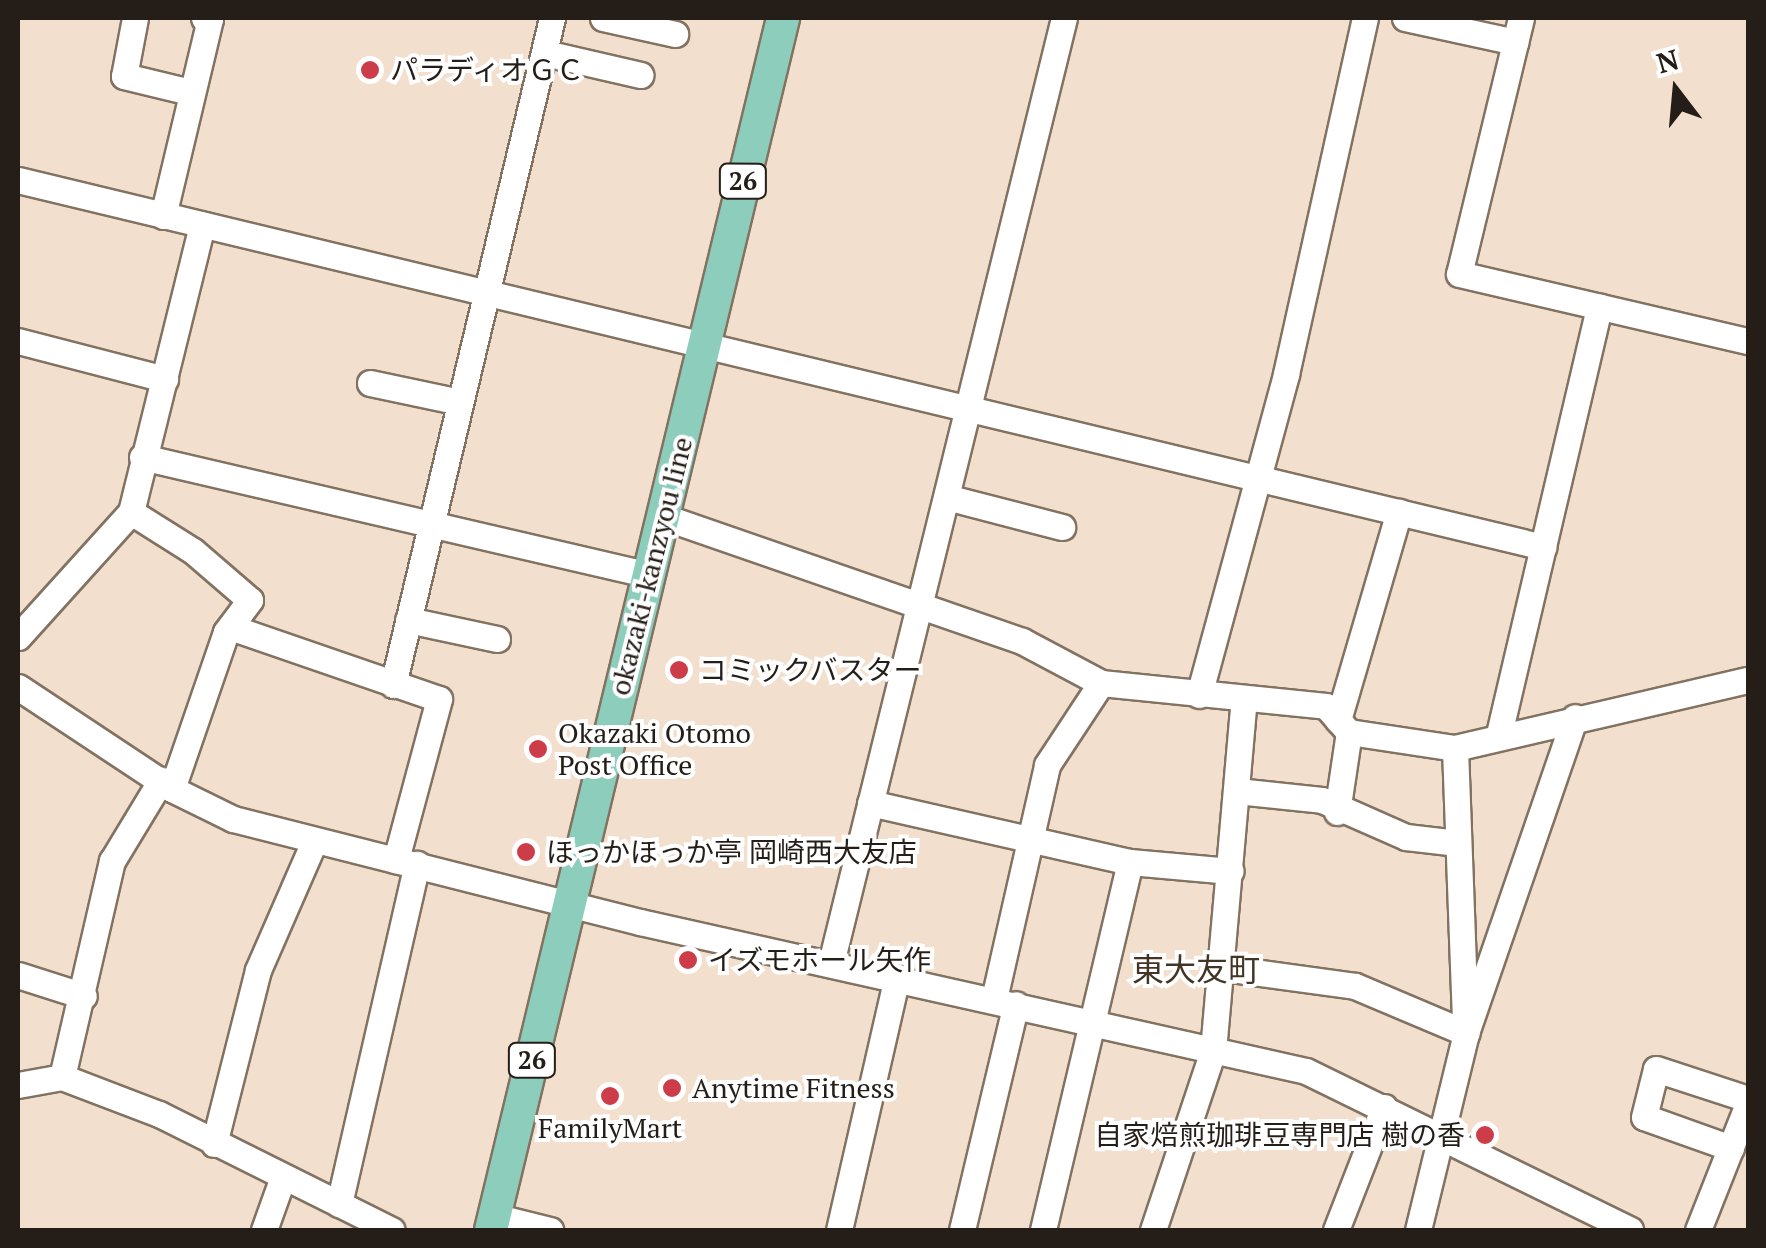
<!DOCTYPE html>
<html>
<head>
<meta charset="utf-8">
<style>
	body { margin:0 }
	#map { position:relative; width:1766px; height:1248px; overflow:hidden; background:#f2dfcd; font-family:"PT Serif","Noto Sans JP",serif }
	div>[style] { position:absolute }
	.roads { filter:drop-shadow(2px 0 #827262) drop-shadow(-2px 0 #827262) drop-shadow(0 2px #827262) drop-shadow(0 -2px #827262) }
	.minor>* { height:25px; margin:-12.5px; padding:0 12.5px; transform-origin:12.5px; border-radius:12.5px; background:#fff }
	.major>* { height:32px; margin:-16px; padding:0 16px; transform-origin:16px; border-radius:16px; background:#8dcdbc }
	.dots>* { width:28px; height:28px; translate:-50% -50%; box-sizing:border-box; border:5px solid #fff; border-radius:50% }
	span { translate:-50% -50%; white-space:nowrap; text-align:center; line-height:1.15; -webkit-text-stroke:8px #fff; paint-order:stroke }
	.shield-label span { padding:2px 8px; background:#fff; border:2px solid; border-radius:8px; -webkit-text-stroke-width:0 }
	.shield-label { font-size:25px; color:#251e18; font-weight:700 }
	.poi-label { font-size:28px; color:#251e18 }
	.left { translate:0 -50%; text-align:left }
	.right { translate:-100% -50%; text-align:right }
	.street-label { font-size:28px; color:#251e18 }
	.quarter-label { font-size:32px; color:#433426 }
	.frame { position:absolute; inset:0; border:20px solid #251e18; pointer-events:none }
	.north { position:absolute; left:1626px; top:40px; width:100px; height:100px; -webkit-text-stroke:8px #fff; paint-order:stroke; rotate:344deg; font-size:28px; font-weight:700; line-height:40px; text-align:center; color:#251e18 }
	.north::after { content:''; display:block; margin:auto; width:35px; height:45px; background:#251e18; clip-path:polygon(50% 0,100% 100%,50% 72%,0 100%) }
</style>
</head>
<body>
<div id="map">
	<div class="roads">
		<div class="minor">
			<div style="left:135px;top:18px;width:59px;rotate:100.7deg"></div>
			<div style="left:124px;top:76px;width:68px;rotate:13.6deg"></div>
			<div style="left:603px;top:18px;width:74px;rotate:12.5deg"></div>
			<div style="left:1405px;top:18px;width:113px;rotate:12.3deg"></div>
			<div style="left:1521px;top:18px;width:263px;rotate:103.6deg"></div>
			<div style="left:1459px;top:274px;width:297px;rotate:13.1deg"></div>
			<div style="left:545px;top:53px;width:98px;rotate:13deg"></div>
			<div style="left:18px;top:180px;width:1569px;rotate:13.53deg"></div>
			<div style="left:163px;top:216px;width:203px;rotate:-76.6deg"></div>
			<div style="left:210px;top:19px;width:6px;rotate:-171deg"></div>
			<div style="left:18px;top:341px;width:152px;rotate:14.5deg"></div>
			<div style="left:370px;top:383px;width:92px;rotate:11.9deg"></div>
			<div style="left:142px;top:457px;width:522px;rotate:13.08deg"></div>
			<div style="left:950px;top:498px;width:116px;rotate:14.5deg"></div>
			<div style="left:131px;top:512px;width:73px;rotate:32.2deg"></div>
			<div style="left:193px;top:551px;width:75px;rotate:40.7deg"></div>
			<div style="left:250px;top:600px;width:40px;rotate:127deg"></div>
			<div style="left:226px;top:632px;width:166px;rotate:109deg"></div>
			<div style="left:664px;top:517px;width:379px;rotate:19.1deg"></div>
			<div style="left:1022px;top:641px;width:89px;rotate:28deg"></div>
			<div style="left:1101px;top:683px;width:226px;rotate:5.8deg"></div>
			<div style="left:1326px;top:706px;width:35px;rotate:49deg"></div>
			<div style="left:1349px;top:732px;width:107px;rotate:8.6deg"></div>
			<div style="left:1455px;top:748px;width:301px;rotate:-13.1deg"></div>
			<div style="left:408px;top:620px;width:91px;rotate:12.1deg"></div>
			<div style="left:230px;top:627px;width:221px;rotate:19deg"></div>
			<div style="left:439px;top:699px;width:167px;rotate:105deg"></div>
			<div style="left:18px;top:637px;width:169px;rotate:-47.9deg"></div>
			<div style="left:131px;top:512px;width:296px;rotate:-76.1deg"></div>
			<div style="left:393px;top:685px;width:686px;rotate:-76.59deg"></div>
			<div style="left:18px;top:687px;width:185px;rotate:33.5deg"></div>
			<div style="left:172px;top:789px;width:68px;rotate:26.2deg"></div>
			<div style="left:233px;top:819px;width:420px;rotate:14.2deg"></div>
			<div style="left:640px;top:922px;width:682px;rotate:12.61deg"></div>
			<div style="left:1306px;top:1071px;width:361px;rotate:26.1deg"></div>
			<div style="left:1199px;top:695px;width:333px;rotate:-74.8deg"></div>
			<div style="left:1286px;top:374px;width:365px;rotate:-77.5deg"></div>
			<div style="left:1338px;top:720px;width:217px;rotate:-73.7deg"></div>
			<div style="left:1499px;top:734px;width:439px;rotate:-76.8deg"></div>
			<div style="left:1455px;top:748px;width:279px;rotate:87.9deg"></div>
			<div style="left:1237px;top:791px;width:85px;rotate:6deg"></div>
			<div style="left:1322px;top:800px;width:92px;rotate:23.8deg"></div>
			<div style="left:1406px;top:837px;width:52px;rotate:6.6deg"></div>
			<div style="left:870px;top:803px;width:267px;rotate:12.8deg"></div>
			<div style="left:1130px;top:862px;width:101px;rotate:5.1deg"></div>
			<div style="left:1337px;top:812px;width:81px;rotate:-81.5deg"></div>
			<div style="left:831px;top:963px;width:973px;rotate:-76.15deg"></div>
			<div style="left:1224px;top:968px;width:132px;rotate:7.8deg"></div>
			<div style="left:1355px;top:986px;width:121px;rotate:22.9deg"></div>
			<div style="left:18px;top:975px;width:69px;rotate:17.7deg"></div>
			<div style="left:994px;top:999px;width:240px;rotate:-77.2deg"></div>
			<div style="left:1047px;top:765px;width:98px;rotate:-56.6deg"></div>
			<div style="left:62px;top:1077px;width:222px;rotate:-77deg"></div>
			<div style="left:112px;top:861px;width:95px;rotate:-58.8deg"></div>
			<div style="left:18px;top:1085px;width:45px;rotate:-10.3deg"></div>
			<div style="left:62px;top:1077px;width:104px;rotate:20.9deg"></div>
			<div style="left:159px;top:1114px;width:260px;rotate:26.5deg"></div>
			<div style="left:214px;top:1144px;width:179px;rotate:-75.8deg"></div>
			<div style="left:258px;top:970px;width:137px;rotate:-66.4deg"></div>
			<div style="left:1731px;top:1148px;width:92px;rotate:-160.4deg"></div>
			<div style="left:1644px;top:1117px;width:49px;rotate:-76deg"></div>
			<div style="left:1656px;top:1069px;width:97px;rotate:18.1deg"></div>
			<div style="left:339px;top:1204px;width:349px;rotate:-77.1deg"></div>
			<div style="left:493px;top:1216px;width:59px;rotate:13.8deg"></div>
			<div style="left:264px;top:1230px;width:56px;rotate:-70.3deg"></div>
			<div style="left:839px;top:1230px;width:260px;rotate:-77.1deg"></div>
			<div style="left:962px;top:1230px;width:232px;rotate:-76.6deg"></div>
			<div style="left:1043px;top:1230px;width:378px;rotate:-76.7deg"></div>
			<div style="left:1153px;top:1230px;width:189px;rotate:-71.5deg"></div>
			<div style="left:1213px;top:1051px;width:354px;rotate:-85deg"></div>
			<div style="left:1336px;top:1230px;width:132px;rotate:-68.7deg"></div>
			<div style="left:1418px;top:1230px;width:203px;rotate:-76.3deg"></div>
			<div style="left:1466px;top:1033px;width:334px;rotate:-71deg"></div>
			<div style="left:1698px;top:1230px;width:136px;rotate:-68.4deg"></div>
		</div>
		<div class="major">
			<div style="left:491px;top:1230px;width:1247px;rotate:-76.45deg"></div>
		</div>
	</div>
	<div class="dots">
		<div style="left:370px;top:70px;background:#cd3d49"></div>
		<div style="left:679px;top:670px;background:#cd3d49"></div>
		<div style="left:538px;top:749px;background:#cd3d49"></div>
		<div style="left:526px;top:852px;background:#cd3d49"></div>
		<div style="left:688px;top:960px;background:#cd3d49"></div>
		<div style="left:672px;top:1088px;background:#cd3d49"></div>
		<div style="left:610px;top:1096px;background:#cd3d49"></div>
		<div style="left:1485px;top:1135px;background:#cd3d49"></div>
	</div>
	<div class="shield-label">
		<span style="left:743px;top:181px">26</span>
		<span style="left:532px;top:1060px">26</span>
	</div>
	<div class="poi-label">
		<span class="left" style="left:390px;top:70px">パラディオＧＣ</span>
		<span class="left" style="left:699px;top:670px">コミックバスター</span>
		<span class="left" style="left:558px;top:749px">Okazaki Otomo<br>Post Office</span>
		<span class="left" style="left:546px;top:852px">ほっかほっか亭 岡崎西大友店</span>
		<span class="left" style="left:708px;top:960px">イズモホール矢作</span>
		<span class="left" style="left:692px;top:1088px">Anytime Fitness</span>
		<span style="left:610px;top:1128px">FamilyMart</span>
		<span class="right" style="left:1465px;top:1135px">自家焙煎珈琲豆専門店 樹の香</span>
	</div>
	<div class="street-label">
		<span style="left:651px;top:566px;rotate:-76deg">okazaki-kanzyou line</span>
	</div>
	<div class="quarter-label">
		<span style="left:1196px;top:969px">東大友町</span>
	</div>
	<div class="frame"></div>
	<div class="north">N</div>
</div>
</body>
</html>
